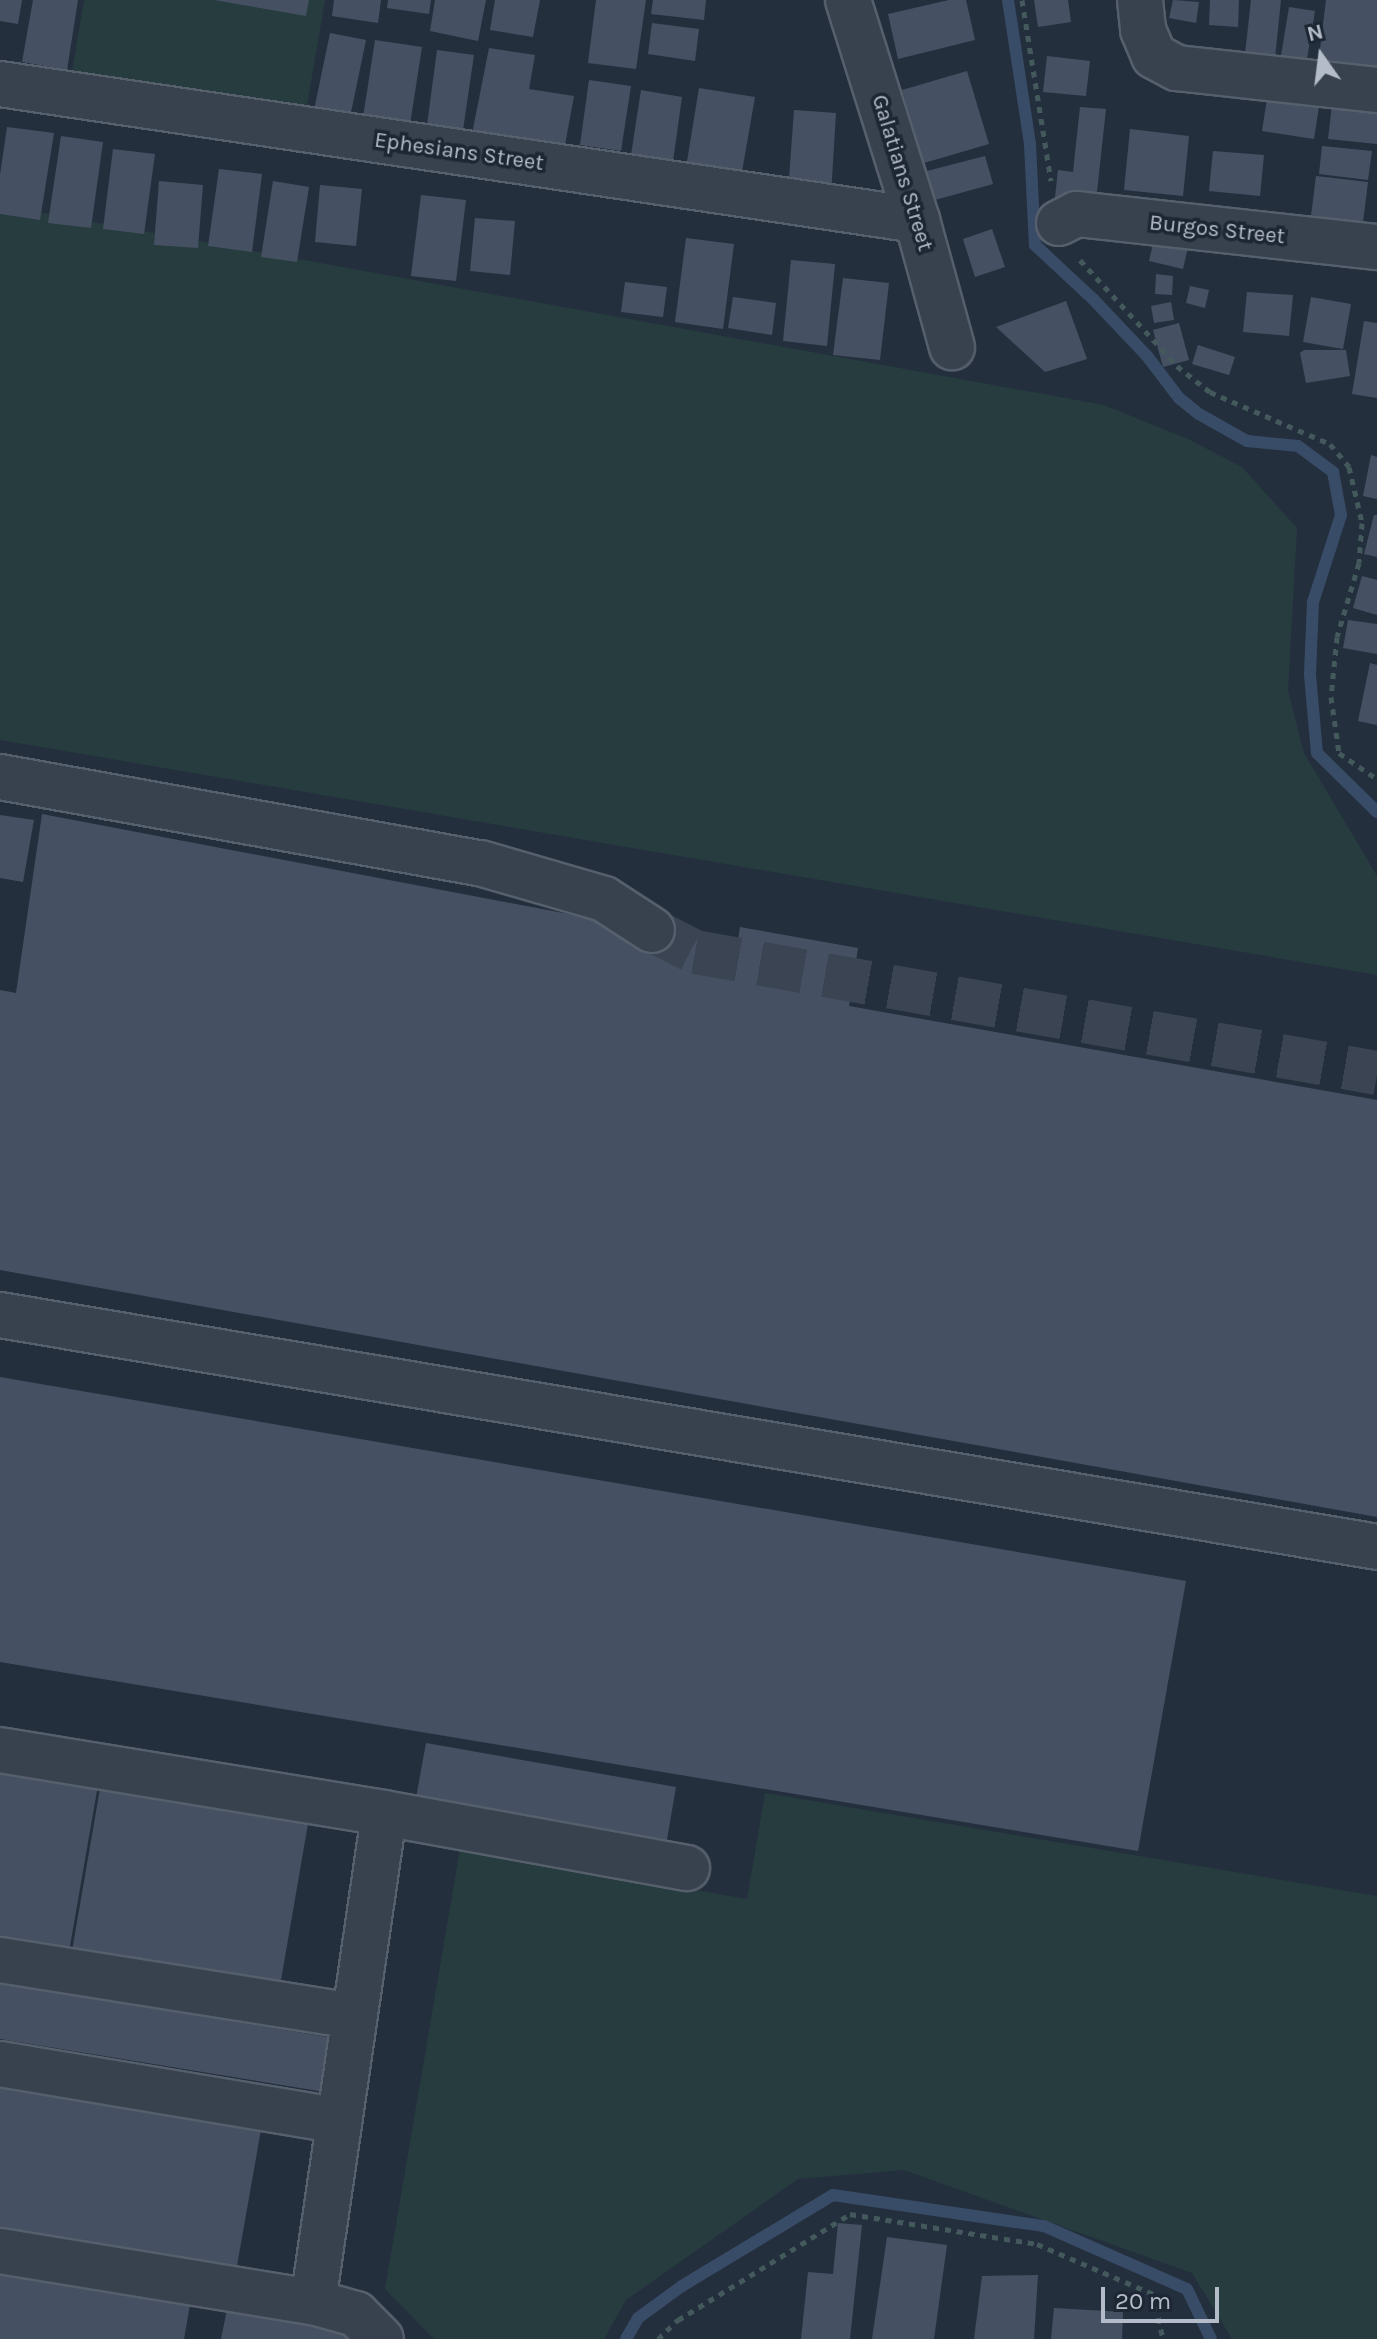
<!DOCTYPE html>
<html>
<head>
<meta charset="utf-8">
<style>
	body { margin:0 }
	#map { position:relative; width:1377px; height:2339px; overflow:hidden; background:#242f3e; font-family:Karla,sans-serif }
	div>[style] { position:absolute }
	.green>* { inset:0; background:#263c3f }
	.stream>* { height:12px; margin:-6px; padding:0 6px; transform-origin:6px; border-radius:6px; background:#394c67 }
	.building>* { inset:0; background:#455162 }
	.minor-tunnel>* { height:44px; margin-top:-22px; transform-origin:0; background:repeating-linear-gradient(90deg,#3a4453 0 44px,transparent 0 66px) }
	.path>* { height:5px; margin-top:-2.5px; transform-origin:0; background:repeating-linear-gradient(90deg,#44595c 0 6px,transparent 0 12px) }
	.roads { filter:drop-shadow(2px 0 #565f6c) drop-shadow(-2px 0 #565f6c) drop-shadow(0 2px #565f6c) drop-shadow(0 -2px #565f6c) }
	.minor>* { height:44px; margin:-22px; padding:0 22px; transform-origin:22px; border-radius:22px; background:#38414e }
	span { translate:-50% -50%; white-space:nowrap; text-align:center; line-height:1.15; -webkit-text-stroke:7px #1d2633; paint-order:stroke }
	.street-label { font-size:22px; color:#b4bcc9 }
	.north { position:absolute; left:1281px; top:16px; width:80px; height:80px; -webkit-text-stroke:6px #1d2633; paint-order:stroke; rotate:346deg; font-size:22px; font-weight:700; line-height:32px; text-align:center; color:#b4bcc9 }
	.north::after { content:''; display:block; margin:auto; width:28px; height:36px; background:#b4bcc9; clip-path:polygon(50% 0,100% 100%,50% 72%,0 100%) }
	.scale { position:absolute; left:1101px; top:2287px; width:118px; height:36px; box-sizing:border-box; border:4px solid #b4bcc9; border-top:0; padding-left:10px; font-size:24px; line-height:28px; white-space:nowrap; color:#b4bcc9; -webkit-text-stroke:6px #1d2633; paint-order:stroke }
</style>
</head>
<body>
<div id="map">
	<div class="green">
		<div style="clip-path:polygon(84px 0,325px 0,304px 123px,70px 84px)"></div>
		<div style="clip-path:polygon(0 205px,1104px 405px,1188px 439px,1242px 467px,1297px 528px,1288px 690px,1304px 753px,1377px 876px,1377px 975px,0 740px)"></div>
		<div style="clip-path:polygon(765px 1793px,1377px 1896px,1377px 2339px,1232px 2339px,1192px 2273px,904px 2170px,798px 2179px,626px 2300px,604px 2339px,434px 2339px,385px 2289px,460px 1849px,747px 1899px)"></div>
	</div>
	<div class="stream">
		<div style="left:1008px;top:0;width:146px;rotate:81.3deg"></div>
		<div style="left:1030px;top:144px;width:101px;rotate:87.2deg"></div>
		<div style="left:1035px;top:245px;width:79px;rotate:43deg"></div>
		<div style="left:1093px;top:299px;width:79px;rotate:46.5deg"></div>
		<div style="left:1147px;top:356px;width:53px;rotate:52.7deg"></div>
		<div style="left:1179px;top:398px;width:26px;rotate:39deg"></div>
		<div style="left:1199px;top:414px;width:55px;rotate:29.4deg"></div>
		<div style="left:1247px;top:441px;width:51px;rotate:5.6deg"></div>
		<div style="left:1298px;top:446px;width:44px;rotate:36.6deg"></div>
		<div style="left:1333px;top:472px;width:44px;rotate:79.5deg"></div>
		<div style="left:1341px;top:515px;width:91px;rotate:107.8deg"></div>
		<div style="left:1313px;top:602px;width:73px;rotate:92.4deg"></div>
		<div style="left:1310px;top:675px;width:78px;rotate:84.9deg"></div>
		<div style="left:1317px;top:753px;width:84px;rotate:44.5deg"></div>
		<div style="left:626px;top:2339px;width:24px;rotate:-60deg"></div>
		<div style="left:638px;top:2318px;width:54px;rotate:-36deg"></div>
		<div style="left:682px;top:2286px;width:176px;rotate:-31.1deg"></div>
		<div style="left:833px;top:2195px;width:213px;rotate:8.4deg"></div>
		<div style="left:1044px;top:2226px;width:156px;rotate:23.8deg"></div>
		<div style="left:1187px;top:2289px;width:55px;rotate:64.4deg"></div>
	</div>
	<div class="building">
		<div style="clip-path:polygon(0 0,22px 0,18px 24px,0 21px)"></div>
		<div style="clip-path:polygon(33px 0,78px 0,67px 70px,22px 62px)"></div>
		<div style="clip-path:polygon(214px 0,309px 0,306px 16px)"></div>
		<div style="clip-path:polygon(334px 0,381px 0,378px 23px,332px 16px)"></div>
		<div style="clip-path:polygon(388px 0,431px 0,429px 14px,387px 8px)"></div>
		<div style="clip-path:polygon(435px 0,486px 0,478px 41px,430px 31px)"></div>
		<div style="clip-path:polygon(495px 0,540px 0,533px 37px,490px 30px)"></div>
		<div style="clip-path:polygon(596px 0,646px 0,636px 69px,588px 63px)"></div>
		<div style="clip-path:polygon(653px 0,706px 0,704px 20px,651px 14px)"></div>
		<div style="clip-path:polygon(949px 0,966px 0,975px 40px,898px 59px,888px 14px)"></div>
		<div style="clip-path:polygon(1034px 0,1068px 0,1071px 22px,1038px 27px)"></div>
		<div style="clip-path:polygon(1173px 0,1199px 2px,1196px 23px,1169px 18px)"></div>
		<div style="clip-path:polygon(1210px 0,1239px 0,1238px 27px,1209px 25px)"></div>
		<div style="clip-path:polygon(1251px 0,1281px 0,1275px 58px,1245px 54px)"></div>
		<div style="clip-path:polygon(1326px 0,1377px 0,1377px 73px,1318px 66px)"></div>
		<div style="clip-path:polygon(1289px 7px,1315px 11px,1306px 65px,1280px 62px)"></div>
		<div style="clip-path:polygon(652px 23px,699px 29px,695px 61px,648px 54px)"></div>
		<div style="clip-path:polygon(330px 33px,366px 40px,349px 122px,313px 115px)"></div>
		<div style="clip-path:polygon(375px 40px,422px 47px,409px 131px,362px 124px)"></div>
		<div style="clip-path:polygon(489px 48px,535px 55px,529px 89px,574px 96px,562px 161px,472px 134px)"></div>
		<div style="clip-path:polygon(437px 50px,474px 55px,463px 130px,427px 125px)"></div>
		<div style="clip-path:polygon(1047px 56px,1090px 61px,1086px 96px,1043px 92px)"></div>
		<div style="clip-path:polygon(967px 71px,989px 144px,924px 163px,902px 90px)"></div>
		<div style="clip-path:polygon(589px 80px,631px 86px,621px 151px,580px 145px)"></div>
		<div style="clip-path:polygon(699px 88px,755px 97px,739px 189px,684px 180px)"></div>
		<div style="clip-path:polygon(641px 90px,682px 97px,673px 161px,631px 155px)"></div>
		<div style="clip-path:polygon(1268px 92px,1320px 100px,1314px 139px,1262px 131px)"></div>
		<div style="clip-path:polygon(1332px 105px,1377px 110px,1377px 144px,1328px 139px)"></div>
		<div style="clip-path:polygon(1080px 107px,1106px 109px,1096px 201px,1055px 197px,1058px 170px,1073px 172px)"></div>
		<div style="clip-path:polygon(794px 110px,836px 113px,831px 195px,788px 192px)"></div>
		<div style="clip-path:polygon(7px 127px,54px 133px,40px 220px,0 214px,0 175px)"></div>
		<div style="clip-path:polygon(1130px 129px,1189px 136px,1183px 196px,1124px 190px)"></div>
		<div style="clip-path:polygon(61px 136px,103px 142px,91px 228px,48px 223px)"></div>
		<div style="clip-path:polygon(1322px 146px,1372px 151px,1368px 180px,1319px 174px)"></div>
		<div style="clip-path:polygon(113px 149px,155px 154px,144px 234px,103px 229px)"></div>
		<div style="clip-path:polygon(1213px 151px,1264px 155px,1260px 196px,1209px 191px)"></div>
		<div style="clip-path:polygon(985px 156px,993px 184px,935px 200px,927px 171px)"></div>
		<div style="clip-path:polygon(219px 169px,262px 174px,252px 252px,208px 246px)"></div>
		<div style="clip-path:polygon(1316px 176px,1368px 182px,1363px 222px,1311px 216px)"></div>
		<div style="clip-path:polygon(159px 181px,203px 185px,198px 248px,154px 245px)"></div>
		<div style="clip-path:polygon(273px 181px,309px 187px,297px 262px,261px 257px)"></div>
		<div style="clip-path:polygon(320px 185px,362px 189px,356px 246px,315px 242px)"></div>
		<div style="clip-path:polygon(421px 195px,466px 200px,456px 281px,411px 276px)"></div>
		<div style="clip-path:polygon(475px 218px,515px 221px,510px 275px,470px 271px)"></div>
		<div style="clip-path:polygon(992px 229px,1005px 267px,975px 277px,963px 239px)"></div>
		<div style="clip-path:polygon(1155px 236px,1189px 243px,1183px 269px,1149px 261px)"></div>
		<div style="clip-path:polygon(686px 238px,734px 244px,723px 329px,675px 322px)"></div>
		<div style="clip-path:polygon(791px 260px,835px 264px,827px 346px,783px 341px)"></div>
		<div style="clip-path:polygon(1156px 274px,1173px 276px,1172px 295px,1155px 294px)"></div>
		<div style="clip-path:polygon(843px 278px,889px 283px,880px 360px,833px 355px)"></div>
		<div style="clip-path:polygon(625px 282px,667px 287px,663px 317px,621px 312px)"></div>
		<div style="clip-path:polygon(1190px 286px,1209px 290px,1205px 308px,1186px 303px)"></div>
		<div style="clip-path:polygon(1247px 292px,1293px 295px,1289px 336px,1243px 332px)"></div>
		<div style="clip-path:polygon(733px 297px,776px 303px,772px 335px,728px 328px)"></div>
		<div style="clip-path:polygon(1311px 297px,1351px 304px,1343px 349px,1303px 342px)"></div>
		<div style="clip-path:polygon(1066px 301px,1087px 359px,1045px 372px,996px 327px)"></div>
		<div style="clip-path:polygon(1171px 302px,1174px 320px,1154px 323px,1151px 306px)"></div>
		<div style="clip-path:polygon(1364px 321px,1377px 323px,1377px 398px,1352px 394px)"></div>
		<div style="clip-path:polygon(1179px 323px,1189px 360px,1163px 367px,1153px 330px)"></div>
		<div style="clip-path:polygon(1198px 345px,1235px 357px,1229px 375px,1192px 364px)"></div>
		<div style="clip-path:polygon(1304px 350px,1346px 350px,1350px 376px,1306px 383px,1300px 353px)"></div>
		<div style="clip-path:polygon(1371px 455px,1377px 457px,1377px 499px,1363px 496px)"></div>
		<div style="clip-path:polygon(1374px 515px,1377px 515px,1377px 557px,1364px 554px)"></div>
		<div style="clip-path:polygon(1362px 576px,1377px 580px,1377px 615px,1353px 608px)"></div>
		<div style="clip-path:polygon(1348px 620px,1377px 624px,1377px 654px,1343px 648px)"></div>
		<div style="clip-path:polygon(1370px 663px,1377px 665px,1377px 725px,1358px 721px)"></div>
		<div style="clip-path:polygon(42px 814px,737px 946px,740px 927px,858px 948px,849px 1006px,1377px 1100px,1377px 1517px,0 1270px,0 990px,16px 993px)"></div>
		<div style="clip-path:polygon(0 815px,34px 820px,23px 882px,0 878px)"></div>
		<div style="clip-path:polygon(0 1377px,1186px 1581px,1138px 1851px,0 1662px)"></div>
		<div style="clip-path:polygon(426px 1743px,676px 1787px,665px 1851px,414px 1809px)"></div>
		<div style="clip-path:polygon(0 1763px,99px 1779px,69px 1952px,0 1940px)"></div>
		<div style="clip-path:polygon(102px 1777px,310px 1812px,280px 1986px,72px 1951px)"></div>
		<div style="clip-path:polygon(0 1983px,346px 2040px,337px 2094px,0 2039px)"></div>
		<div style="clip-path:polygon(0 2079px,262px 2124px,235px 2277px,0 2238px)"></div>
		<div style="clip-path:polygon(838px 2223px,862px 2225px,850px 2339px,801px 2339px,808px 2272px,833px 2274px)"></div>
		<div style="clip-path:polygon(887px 2237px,947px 2245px,934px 2339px,872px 2339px)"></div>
		<div style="clip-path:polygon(0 2267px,191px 2299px,184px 2339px,0 2339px)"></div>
		<div style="clip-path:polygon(1038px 2275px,1034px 2339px,974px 2339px,982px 2276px)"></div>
		<div style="clip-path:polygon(228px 2305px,351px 2327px,348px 2339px,221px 2339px)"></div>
		<div style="clip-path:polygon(1054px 2308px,1123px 2312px,1122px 2339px,1051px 2339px)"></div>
	</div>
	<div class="minor-tunnel">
		<div style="left:652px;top:930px;width:48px;rotate:27.1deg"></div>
		<div style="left:695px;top:952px;width:693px;rotate:10.06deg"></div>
	</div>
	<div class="path">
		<div style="left:1022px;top:0;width:183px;rotate:80.9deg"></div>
		<div style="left:1080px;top:260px;width:144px;rotate:47.5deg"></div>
		<div style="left:1177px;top:366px;width:42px;rotate:38.2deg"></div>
		<div style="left:1210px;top:392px;width:131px;rotate:23.4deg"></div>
		<div style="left:1330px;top:444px;width:30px;rotate:50deg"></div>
		<div style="left:1349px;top:467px;width:57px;rotate:76.9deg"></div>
		<div style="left:1362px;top:523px;width:40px;rotate:94.3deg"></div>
		<div style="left:1359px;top:563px;width:77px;rotate:106.6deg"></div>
		<div style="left:1337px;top:637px;width:60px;rotate:95.7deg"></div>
		<div style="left:1331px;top:697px;width:57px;rotate:81.9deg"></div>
		<div style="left:1339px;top:753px;width:46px;rotate:34.4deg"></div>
		<div style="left:658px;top:2339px;width:28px;rotate:-44deg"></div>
		<div style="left:678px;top:2320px;width:202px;rotate:-31.6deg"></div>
		<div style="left:850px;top:2214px;width:189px;rotate:9.1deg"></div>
		<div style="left:1037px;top:2244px;width:126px;rotate:23.3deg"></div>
		<div style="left:1153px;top:2294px;width:46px;rotate:77.5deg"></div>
	</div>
	<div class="roads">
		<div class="minor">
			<div style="left:848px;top:0;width:231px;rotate:72.6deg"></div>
			<div style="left:917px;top:220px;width:132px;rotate:74.6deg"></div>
			<div style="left:1140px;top:0;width:30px;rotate:84deg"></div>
			<div style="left:1143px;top:30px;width:28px;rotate:67deg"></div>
			<div style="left:1154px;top:56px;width:26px;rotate:28deg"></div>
			<div style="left:1177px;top:68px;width:201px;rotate:6.3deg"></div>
			<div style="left:0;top:84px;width:927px;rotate:8.44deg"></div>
			<div style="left:1059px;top:223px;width:20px;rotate:-27deg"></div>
			<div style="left:1077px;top:214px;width:302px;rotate:6.3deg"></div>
			<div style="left:0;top:777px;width:488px;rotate:10.2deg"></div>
			<div style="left:480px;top:863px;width:129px;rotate:16.2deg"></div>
			<div style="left:604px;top:899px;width:57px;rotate:32.9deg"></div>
			<div style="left:0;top:1315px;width:1396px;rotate:9.56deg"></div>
			<div style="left:0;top:1750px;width:389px;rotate:9.3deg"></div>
			<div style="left:384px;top:1813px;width:308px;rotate:10.3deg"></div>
			<div style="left:0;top:1960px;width:359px;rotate:9deg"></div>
			<div style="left:0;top:2064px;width:344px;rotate:9.5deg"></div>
			<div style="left:0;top:2251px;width:317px;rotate:9.3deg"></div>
			<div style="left:313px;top:2302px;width:45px;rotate:15.6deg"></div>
			<div style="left:356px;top:2314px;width:35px;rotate:45deg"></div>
			<div style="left:313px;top:2302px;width:494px;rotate:-81.7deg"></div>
		</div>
	</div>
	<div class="street-label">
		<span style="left:459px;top:152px;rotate:8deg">Ephesians Street</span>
		<span style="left:902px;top:173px;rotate:73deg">Galatians Street</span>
		<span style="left:1217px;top:230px;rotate:6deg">Burgos Street</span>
	</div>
	<div class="north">N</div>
	<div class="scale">20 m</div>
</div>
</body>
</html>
